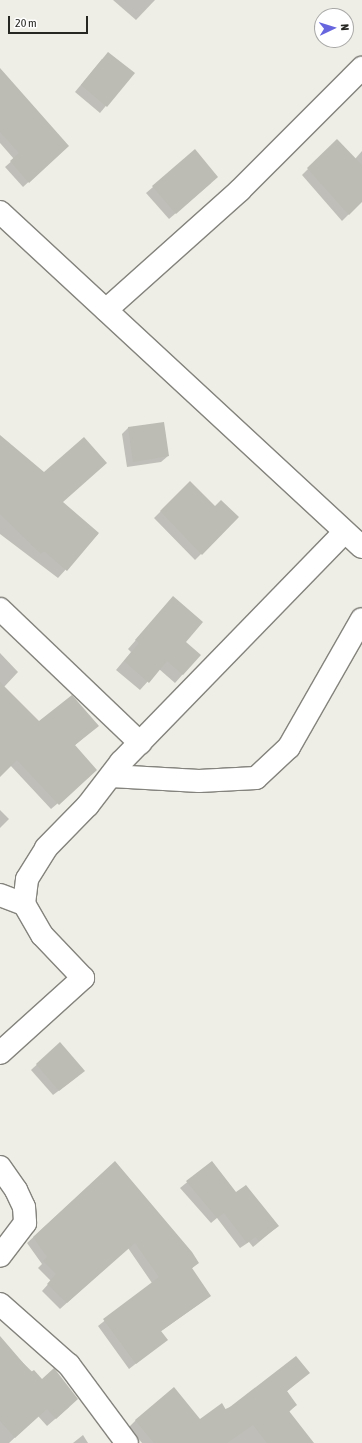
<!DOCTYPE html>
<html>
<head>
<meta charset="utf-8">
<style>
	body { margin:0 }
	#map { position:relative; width:362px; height:1443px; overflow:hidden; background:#efeee6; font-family:"Asap Condensed",sans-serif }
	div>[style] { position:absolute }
	.shadow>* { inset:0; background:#0003 }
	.building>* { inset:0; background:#bcbbb4 }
	.roads { filter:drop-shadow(1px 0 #84837d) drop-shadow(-1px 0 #84837d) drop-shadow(0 1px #84837d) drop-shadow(0 -1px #84837d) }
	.minor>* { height:22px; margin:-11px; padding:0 11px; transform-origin:11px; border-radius:11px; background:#fff }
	span { translate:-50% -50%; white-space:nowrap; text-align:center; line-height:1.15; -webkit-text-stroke:4px #fff; paint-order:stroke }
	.north { position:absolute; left:314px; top:8px; width:40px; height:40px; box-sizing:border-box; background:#fff; border:1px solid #a8a8a7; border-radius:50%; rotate:86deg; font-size:11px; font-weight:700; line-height:16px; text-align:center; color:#262623 }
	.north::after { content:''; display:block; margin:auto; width:14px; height:18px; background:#6866df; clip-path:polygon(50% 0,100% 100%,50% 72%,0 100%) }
	.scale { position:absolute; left:8px; top:16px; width:80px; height:18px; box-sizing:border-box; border:2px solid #262623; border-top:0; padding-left:5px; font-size:12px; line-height:14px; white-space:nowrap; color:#262623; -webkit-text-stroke:3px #fff; paint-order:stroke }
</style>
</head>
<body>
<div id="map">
	<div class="shadow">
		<div style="clip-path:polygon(113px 0,155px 0,136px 20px)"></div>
		<div style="clip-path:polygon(102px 59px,133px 73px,100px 113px,75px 92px)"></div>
		<div style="clip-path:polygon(0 70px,62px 151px,23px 187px,5px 167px,14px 159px,0 143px)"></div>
		<div style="clip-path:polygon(337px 140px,355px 159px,362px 151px,362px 201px,342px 221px,302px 175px)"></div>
		<div style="clip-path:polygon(195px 151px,211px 183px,169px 219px,146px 193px)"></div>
		<div style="clip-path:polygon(163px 423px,168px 456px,161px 462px,127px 467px,122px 434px,128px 428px)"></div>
		<div style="clip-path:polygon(0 436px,62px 503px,98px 534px,58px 578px,0 534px)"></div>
		<div style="clip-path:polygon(190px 482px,215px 507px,238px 517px,195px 560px,154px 518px)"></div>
		<div style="clip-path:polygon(173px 598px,185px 642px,183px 674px,175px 683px,159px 669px,140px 690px,116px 670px,131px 652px,128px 649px)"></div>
		<div style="clip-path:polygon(0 653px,18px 672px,4px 687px,39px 722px,97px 726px,74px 746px,90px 776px,51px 809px,10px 765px,0 775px)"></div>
		<div style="clip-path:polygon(0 810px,9px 819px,0 828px)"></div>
		<div style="clip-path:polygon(60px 1043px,78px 1076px,53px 1095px,31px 1070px)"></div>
		<div style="clip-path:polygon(115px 1162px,198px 1263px,191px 1269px,210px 1296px,160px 1332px,166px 1340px,129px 1369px,98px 1326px,152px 1283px,128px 1248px,60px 1309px,42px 1291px,51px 1281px,38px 1268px,42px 1264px,27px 1243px)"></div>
		<div style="clip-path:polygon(212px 1162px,236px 1193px,278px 1226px,253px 1247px,249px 1242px,240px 1248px,217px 1218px,211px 1223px,180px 1188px)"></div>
		<div style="clip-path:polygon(20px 1360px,69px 1407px,47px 1426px,38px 1416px,9px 1443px,0 1443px,0 1377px)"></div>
		<div style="clip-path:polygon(308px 1373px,286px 1392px,296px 1405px,289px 1412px,312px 1443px,142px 1443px,129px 1427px,136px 1420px,200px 1420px)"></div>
		<div style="clip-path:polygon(83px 1435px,88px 1443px,73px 1443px)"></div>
	</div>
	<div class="building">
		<div style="clip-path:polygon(108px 52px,135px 73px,107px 107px,81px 85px)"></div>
		<div style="clip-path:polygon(0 68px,69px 146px,29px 183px,10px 161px,19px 153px,0 132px)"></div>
		<div style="clip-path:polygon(337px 139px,362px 165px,362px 202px,349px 215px,307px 168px)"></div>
		<div style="clip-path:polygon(195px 149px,218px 177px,176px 214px,152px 186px)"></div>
		<div style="clip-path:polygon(164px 422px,169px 456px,133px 462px,128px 427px)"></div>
		<div style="clip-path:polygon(0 435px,44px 472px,84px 437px,107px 463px,63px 502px,99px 533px,67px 571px,44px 551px,41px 554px,0 514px)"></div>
		<div style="clip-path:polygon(190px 481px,215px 506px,221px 500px,239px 517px,202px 555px,160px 511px)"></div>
		<div style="clip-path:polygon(173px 596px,203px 622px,186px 642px,201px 655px,183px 675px,167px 661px,149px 683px,124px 661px,139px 643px,135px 640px)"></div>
		<div style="clip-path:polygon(0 682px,39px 721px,72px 695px,99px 726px,75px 745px,97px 770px,59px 805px,17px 760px,0 777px)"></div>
		<div style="clip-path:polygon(60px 1042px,85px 1071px,59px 1091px,36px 1064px)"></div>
		<div style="clip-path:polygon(115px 1161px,192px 1252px,199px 1263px,192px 1268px,211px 1296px,161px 1331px,168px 1340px,136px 1364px,103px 1319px,159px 1277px,135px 1243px,67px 1303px,47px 1284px,56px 1274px,43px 1261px,47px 1257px,33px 1237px)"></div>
		<div style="clip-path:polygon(212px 1161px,236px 1192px,246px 1185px,279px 1226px,259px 1241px,255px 1237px,247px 1243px,224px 1213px,217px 1218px,186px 1181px)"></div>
		<div style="clip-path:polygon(0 1336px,31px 1372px,34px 1370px,42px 1379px,54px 1368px,78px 1399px,56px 1419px,47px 1409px,15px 1438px,0 1421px)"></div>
		<div style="clip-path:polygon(296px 1356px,310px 1373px,287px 1391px,297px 1405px,289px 1411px,314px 1443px,267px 1443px,253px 1425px,227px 1443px,154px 1443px,135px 1420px,174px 1387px,200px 1419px,222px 1403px,226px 1410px)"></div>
	</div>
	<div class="roads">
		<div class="minor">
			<div style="left:0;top:212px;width:493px;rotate:42.8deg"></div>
			<div style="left:106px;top:310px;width:180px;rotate:-41.8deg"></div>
			<div style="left:240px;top:190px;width:173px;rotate:-45deg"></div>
			<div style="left:0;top:609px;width:194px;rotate:43.7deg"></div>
			<div style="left:111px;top:776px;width:88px;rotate:3.3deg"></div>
			<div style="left:199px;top:781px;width:57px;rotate:-3deg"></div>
			<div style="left:256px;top:778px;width:45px;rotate:-43.2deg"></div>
			<div style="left:289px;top:747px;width:147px;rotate:-60.3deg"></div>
			<div style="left:0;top:895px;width:26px;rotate:21deg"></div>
			<div style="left:0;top:1053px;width:112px;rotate:-42.1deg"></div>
			<div style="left:83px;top:978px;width:59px;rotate:-133.6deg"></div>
			<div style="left:42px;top:935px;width:36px;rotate:-120deg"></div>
			<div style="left:24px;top:904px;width:25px;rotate:-83deg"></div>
			<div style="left:27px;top:879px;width:36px;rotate:-58deg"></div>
			<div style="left:46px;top:848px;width:60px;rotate:-45.7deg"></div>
			<div style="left:88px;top:805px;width:54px;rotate:-52.5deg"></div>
			<div style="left:121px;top:762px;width:320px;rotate:-45.8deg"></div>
			<div style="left:0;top:1167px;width:28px;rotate:55deg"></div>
			<div style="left:16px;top:1190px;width:19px;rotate:65deg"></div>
			<div style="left:24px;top:1207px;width:16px;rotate:86deg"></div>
			<div style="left:25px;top:1223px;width:41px;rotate:127.1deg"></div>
			<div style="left:0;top:1304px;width:92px;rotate:41.5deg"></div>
			<div style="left:69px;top:1365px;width:97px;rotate:53.4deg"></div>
		</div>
	</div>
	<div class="north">N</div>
	<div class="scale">20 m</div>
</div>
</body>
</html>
